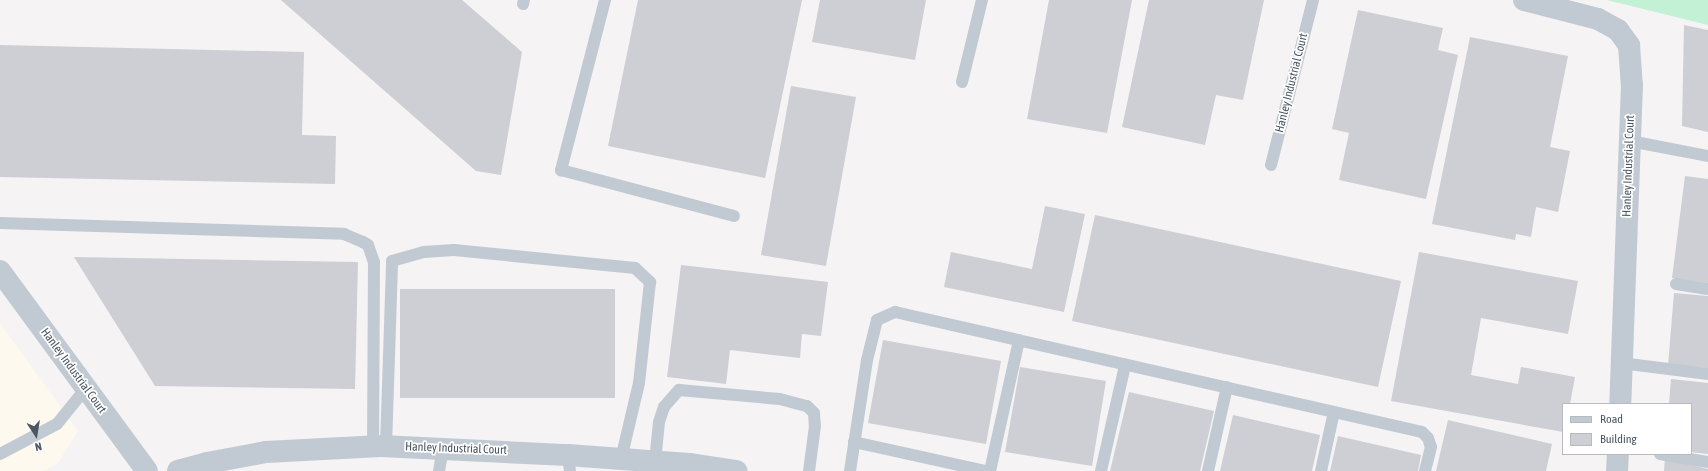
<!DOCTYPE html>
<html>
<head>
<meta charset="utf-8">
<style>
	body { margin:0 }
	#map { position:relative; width:1708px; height:471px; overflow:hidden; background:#f5f3f3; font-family:"Asap Condensed",sans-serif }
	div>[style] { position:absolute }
	.commercial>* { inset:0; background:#fdf9ef }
	.green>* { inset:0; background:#c3f1d5 }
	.building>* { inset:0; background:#cdcfd5 }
	.service>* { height:12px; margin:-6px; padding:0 6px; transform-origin:6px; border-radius:6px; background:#c1cad2 }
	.minor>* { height:22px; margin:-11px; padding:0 11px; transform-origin:11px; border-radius:11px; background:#c1cad2 }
	.tertiary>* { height:22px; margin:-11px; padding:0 11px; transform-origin:11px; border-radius:11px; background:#c1cad2 }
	span { translate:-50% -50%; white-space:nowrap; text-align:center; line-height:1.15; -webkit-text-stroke:3.5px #fff; paint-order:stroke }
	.street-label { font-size:12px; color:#4a5661 }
	.legend { position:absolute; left:1562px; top:403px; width:130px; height:52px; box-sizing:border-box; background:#fff; border:1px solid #b7bbc0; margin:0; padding:5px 7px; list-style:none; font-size:12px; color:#4a5661 }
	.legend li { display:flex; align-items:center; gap:8px; height:20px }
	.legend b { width:20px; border:1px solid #b7bbc0 }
	.north { position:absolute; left:16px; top:415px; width:40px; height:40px; -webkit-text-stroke:3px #fff; paint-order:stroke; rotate:168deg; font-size:11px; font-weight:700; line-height:16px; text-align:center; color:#4a5661 }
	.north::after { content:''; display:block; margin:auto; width:14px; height:18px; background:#4a5661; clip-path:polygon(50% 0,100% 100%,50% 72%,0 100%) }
</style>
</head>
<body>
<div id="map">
	<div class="commercial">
		<div style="clip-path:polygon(0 323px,78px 431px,58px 463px,43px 471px,0 471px)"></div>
	</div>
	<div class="green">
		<div style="clip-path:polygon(1607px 0,1708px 0,1708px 25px)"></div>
	</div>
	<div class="building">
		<div style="clip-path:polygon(281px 0,462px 0,522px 52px,501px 175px,476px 171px)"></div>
		<div style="clip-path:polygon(638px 0,802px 0,765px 178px,608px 146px)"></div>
		<div style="clip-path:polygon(820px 0,926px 0,915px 60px,812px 42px)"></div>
		<div style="clip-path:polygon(1049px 0,1132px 0,1107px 133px,1027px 119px)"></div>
		<div style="clip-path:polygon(1149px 0,1264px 0,1243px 100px,1216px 95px,1205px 145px,1122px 127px)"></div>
		<div style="clip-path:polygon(1358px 10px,1443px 28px,1438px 50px,1458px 55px,1426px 199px,1339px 180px,1349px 133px,1332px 129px)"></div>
		<div style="clip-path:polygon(1684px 25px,1708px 30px,1708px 132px,1682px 126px)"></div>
		<div style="clip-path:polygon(1470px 37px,1568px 56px,1550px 147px,1570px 151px,1558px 212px,1536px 207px,1531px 237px,1516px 234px,1515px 240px,1432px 224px)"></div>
		<div style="clip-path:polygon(0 45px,304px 52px,302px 135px,336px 136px,335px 184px,0 177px)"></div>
		<div style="clip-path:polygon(791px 86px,856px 97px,826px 266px,761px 255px)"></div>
		<div style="clip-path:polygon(1685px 176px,1708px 179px,1708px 283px,1672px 278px)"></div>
		<div style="clip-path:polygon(1045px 206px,1085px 214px,1064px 312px,944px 287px,951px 252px,1032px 269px)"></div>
		<div style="clip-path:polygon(1095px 215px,1401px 281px,1378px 387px,1072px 321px)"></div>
		<div style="clip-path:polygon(1419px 252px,1578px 281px,1568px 334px,1481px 318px,1471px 375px,1518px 384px,1521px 367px,1575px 377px,1570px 404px,1563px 404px,1563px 432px,1391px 401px)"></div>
		<div style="clip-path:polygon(74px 257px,358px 262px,355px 389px,155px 386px)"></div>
		<div style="clip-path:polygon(681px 265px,828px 282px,821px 336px,802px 334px,800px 358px,730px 350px,726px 384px,667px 377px)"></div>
		<div style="clip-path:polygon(400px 289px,615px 289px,615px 398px,400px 398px)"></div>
		<div style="clip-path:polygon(1674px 293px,1708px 296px,1708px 368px,1668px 365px)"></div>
		<div style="clip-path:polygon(883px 340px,1001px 361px,986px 444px,868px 423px)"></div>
		<div style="clip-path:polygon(1020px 367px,1106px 381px,1092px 466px,1005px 452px)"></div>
		<div style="clip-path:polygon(1671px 379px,1708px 383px,1708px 454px,1691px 452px,1691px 404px,1669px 404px)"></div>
		<div style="clip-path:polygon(1129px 392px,1214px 411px,1200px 471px,1110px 471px)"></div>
		<div style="clip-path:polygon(1233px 415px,1320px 435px,1312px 471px,1220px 471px)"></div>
		<div style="clip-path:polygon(1448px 420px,1552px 444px,1546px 471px,1436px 471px)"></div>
		<div style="clip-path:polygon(1338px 436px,1421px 455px,1418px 471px,1330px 471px)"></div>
		<div style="clip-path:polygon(1665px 458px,1708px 469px,1708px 471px,1664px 471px)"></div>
	</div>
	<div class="service">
		<div style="left:605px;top:0;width:176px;rotate:104.5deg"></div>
		<div style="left:561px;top:170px;width:179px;rotate:14.9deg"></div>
		<div style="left:523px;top:4px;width:4px;rotate:-76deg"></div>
		<div style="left:962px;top:82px;width:84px;rotate:-76.3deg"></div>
		<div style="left:1630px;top:141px;width:79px;rotate:10.9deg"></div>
		<div style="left:1271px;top:165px;width:170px;rotate:-75.7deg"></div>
		<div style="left:0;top:223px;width:344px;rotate:1.8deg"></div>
		<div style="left:344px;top:234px;width:21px;rotate:23deg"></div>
		<div style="left:363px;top:242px;width:6px;rotate:31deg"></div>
		<div style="left:368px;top:245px;width:18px;rotate:71deg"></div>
		<div style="left:374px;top:262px;width:184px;rotate:90.3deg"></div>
		<div style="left:1676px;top:284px;width:32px;rotate:9deg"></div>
		<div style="left:1621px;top:363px;width:88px;rotate:7.2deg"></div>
		<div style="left:854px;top:442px;width:135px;rotate:12.4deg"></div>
		<div style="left:386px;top:446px;width:185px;rotate:-88.1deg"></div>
		<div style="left:392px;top:261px;width:33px;rotate:-16deg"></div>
		<div style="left:424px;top:252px;width:30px;rotate:-4deg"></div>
		<div style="left:454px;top:250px;width:182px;rotate:5.7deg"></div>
		<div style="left:635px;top:268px;width:21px;rotate:43deg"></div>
		<div style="left:650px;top:282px;width:102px;rotate:96.2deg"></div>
		<div style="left:639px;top:383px;width:78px;rotate:103.3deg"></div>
		<div style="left:0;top:454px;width:64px;rotate:-27.8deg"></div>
		<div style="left:57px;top:424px;width:46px;rotate:-51.1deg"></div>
		<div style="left:1660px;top:454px;width:49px;rotate:9.5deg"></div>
		<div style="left:568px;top:455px;width:16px;rotate:83deg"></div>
		<div style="left:655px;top:462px;width:40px;rotate:-84.3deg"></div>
		<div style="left:659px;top:422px;width:16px;rotate:-72deg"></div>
		<div style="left:664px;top:407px;width:23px;rotate:-49deg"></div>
		<div style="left:679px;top:390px;width:101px;rotate:5.1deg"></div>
		<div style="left:780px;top:399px;width:28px;rotate:15deg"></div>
		<div style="left:807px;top:406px;width:10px;rotate:45deg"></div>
		<div style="left:814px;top:413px;width:13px;rotate:86deg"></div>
		<div style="left:815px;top:426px;width:45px;rotate:97.6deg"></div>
		<div style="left:439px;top:471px;width:23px;rotate:-80deg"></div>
		<div style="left:850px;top:471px;width:112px;rotate:-81.3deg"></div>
		<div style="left:867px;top:360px;width:41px;rotate:-76deg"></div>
		<div style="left:877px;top:320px;width:20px;rotate:-24deg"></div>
		<div style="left:895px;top:312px;width:540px;rotate:12.83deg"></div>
		<div style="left:1422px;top:432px;width:8px;rotate:45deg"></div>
		<div style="left:1428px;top:438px;width:9px;rotate:72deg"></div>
		<div style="left:1431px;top:447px;width:25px;rotate:104deg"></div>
		<div style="left:990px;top:471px;width:134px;rotate:-77.5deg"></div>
		<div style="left:1101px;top:471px;width:109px;rotate:-77.2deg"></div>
		<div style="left:1208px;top:471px;width:86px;rotate:-77.3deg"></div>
		<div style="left:1321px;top:471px;width:60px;rotate:-77.6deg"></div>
	</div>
	<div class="minor">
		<div style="left:1524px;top:0;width:76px;rotate:14.4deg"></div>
		<div style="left:1598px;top:19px;width:23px;rotate:29deg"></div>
		<div style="left:1618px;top:30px;width:19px;rotate:54deg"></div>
		<div style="left:1629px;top:45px;width:39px;rotate:86deg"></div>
		<div style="left:1632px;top:84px;width:320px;rotate:92.1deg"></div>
		<div style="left:0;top:271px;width:248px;rotate:53.7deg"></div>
		<div style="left:1617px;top:471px;width:17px;rotate:-87deg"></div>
	</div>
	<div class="tertiary">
		<div style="left:178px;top:471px;width:30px;rotate:-15deg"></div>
		<div style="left:207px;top:463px;width:60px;rotate:-10.6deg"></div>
		<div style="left:266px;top:452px;width:115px;rotate:-3deg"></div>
		<div style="left:381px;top:446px;width:187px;rotate:2.8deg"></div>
		<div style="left:568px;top:455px;width:121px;rotate:4.3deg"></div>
		<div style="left:689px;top:464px;width:48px;rotate:8.5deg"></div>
	</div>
	<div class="street-label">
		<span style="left:1292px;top:83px;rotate:-76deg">Hanley Industrial Court</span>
		<span style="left:1629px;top:166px;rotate:-88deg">Hanley Industrial Court</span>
		<span style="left:73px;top:371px;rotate:54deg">Hanley Industrial Court</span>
		<span style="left:456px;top:449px;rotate:2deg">Hanley Industrial Court</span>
	</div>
	<ul class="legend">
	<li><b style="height:5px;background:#c1cad2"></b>Road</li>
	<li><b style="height:11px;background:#cdcfd5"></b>Building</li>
	</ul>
	<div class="north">N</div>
</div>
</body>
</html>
